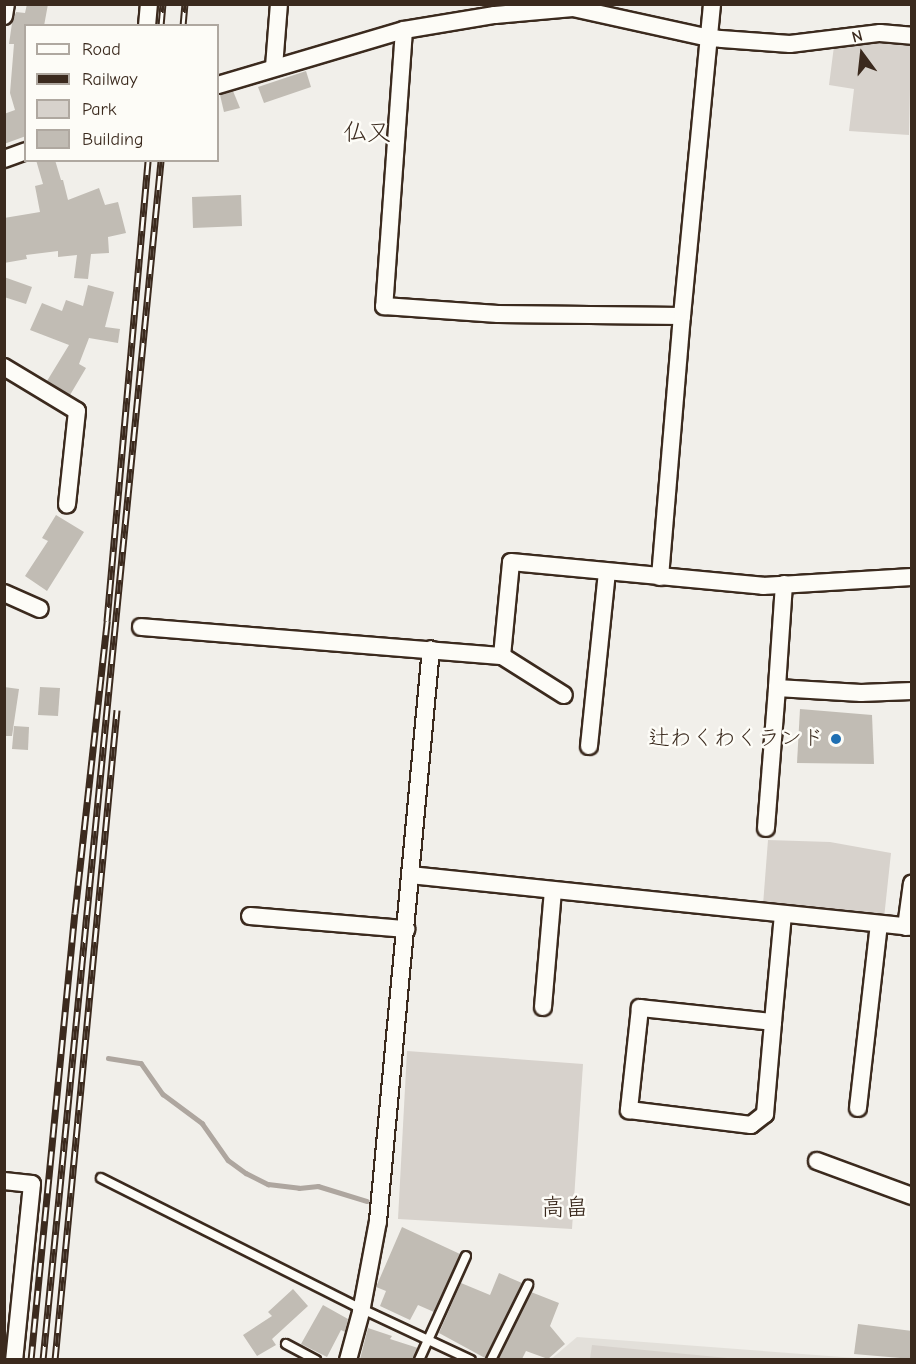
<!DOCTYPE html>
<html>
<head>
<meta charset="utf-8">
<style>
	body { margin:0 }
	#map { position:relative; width:916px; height:1364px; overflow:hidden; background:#f1efea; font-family:"Comic Neue","Klee One",sans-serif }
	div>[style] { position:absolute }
	.built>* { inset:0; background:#e3e0da }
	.green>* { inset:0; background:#d7d2cc }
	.stream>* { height:4.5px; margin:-2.25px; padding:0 2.25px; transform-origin:2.25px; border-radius:2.25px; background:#aea69f }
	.building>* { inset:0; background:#c1bcb4 }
	.roads { filter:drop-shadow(2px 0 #3b2a1e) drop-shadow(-2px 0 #3b2a1e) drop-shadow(0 2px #3b2a1e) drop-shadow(0 -2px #3b2a1e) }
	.lane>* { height:8px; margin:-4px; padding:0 4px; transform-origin:4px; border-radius:4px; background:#fdfcf7 }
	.street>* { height:16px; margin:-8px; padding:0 8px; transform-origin:8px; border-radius:8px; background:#fdfcf7 }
	.rail>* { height:7px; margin-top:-3.5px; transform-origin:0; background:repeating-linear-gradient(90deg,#fdfcf7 0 14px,#3b2a1e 0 28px); box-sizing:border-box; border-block:2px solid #3b2a1e }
	.dots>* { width:16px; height:16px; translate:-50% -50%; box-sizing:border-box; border:3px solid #fdfcf7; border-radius:50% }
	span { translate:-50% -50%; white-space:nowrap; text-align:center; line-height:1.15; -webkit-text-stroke:5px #fdfcf7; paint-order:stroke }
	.poi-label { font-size:22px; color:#3b2a1e }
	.right { translate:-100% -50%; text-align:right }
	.neighbourhood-label { font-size:24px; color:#3b2a1e }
	.frame { position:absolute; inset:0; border:6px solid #3b2a1e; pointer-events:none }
	.legend { position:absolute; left:24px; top:24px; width:195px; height:138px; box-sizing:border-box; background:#fdfcf7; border:2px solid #afa8a0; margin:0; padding:8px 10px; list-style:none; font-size:18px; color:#3b2a1e }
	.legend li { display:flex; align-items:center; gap:12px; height:30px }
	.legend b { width:30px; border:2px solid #afa8a0 }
	.north { position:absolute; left:832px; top:24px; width:60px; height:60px; -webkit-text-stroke:4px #fdfcf7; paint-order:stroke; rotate:345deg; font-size:16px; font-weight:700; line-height:24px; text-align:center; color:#3b2a1e }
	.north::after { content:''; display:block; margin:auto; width:21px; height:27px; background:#3b2a1e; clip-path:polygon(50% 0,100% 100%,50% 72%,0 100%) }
</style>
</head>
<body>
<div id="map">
	<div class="built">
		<div style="clip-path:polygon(577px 1337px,869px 1359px,550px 1360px)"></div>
	</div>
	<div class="green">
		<div style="clip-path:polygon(878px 40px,911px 43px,909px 135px,849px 131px,854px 89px,829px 85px,834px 46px)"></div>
		<div style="clip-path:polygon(768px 840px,830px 842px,891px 853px,884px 918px,763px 905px)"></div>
		<div style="clip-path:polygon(407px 1051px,583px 1064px,572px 1229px,398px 1219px)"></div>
		<div style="clip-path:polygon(592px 1345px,738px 1359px,590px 1359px)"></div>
	</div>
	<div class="stream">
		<div style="left:108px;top:1058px;width:33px;rotate:9deg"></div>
		<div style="left:141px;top:1063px;width:38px;rotate:55deg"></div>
		<div style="left:163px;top:1094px;width:49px;rotate:36.6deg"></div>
		<div style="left:202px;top:1123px;width:45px;rotate:54.9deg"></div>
		<div style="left:228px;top:1160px;width:22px;rotate:36deg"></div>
		<div style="left:246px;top:1173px;width:25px;rotate:27deg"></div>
		<div style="left:268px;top:1184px;width:31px;rotate:7deg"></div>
		<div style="left:299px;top:1188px;width:19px;rotate:-6deg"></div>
		<div style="left:318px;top:1186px;width:51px;rotate:17deg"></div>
	</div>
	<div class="building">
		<div style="clip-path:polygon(27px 4px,48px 4px,44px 26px,26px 26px,26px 136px,4px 144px,4px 114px,15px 110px,10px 93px,14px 44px,9px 44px,12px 23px,16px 12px,25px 13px)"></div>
		<div style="clip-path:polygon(306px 71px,311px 87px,264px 103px,258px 87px)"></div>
		<div style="clip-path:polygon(233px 91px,240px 108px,224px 112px,220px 95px)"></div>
		<div style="clip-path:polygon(36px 160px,55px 160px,61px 180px,63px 180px,68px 200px,99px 188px,105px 205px,118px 202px,126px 233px,108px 237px,109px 253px,91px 254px,88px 279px,74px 278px,77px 255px,58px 257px,58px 251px,26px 255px,27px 259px,4px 263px,4px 218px,40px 212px,35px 186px,43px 184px)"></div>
		<div style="clip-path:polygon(241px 195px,242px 226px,193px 228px,192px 197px)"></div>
		<div style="clip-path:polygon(4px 277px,32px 287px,26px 304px,4px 297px)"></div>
		<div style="clip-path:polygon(88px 285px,114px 292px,105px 327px,120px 329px,118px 343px,89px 338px,79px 364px,86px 368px,70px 395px,47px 381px,69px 345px,30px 330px,42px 303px,62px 311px,66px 300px,83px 306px)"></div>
		<div style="clip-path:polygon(56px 515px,84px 532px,47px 591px,25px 576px,48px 541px,42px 538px)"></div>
		<div style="clip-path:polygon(4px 687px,19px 689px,12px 736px,4px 736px)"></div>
		<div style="clip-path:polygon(40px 687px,60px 688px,58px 716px,38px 715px)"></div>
		<div style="clip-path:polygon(800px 709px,872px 715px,874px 764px,797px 763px)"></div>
		<div style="clip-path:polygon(14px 726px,29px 727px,28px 750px,12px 749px)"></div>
		<div style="clip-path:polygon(402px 1227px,460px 1254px,434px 1312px,418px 1305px,410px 1320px,380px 1306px,386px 1291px,376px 1287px)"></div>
		<div style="clip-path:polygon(499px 1273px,522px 1283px,485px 1358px,439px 1333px,461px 1283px,490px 1295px)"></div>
		<div style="clip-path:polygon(293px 1289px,308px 1306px,272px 1339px,276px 1345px,257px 1356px,243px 1335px,272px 1316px,268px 1312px)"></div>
		<div style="clip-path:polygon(531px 1292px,559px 1303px,550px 1326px,565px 1344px,548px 1359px,526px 1351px,522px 1359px,498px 1359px)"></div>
		<div style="clip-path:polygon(323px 1305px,348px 1319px,345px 1332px,341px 1330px,327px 1357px,301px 1344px)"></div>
		<div style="clip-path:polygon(858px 1324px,912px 1331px,912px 1359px,854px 1354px)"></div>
		<div style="clip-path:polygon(368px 1328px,392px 1336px,390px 1339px,418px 1348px,413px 1359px,360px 1359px)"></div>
	</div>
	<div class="roads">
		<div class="lane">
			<div style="left:101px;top:1178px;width:292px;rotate:26.7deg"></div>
			<div style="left:362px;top:1309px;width:120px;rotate:25.1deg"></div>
			<div style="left:286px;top:1344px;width:34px;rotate:28deg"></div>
			<div style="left:419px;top:1360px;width:114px;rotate:-65.7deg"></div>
			<div style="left:491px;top:1360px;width:84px;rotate:-63.7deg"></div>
		</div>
		<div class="street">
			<div style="left:4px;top:16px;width:12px;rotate:-81deg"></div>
			<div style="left:147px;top:26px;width:22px;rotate:-85deg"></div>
			<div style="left:404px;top:30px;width:277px;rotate:94.1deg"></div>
			<div style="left:384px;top:306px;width:114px;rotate:4deg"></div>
			<div style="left:498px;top:314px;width:184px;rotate:0.6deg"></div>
			<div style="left:274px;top:67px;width:63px;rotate:-85.5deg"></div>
			<div style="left:218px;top:85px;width:194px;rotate:-16.5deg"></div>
			<div style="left:404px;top:30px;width:92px;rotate:-9.4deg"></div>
			<div style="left:495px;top:15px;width:78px;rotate:-5.1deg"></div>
			<div style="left:573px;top:8px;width:139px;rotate:12.4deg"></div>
			<div style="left:709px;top:38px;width:81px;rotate:4.2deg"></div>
			<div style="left:790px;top:44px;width:91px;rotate:-7deg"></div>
			<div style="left:880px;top:33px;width:32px;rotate:5deg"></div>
			<div style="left:4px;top:159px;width:23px;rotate:-20deg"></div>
			<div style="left:4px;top:367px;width:85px;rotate:31.1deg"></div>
			<div style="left:77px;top:411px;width:94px;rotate:96.1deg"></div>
			<div style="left:660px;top:577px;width:262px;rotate:-85.2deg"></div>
			<div style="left:682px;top:316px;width:313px;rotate:-84.5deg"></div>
			<div style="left:784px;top:584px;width:104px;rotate:93.9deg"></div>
			<div style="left:777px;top:688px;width:84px;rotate:3.4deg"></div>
			<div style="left:861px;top:693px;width:51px;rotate:-2.2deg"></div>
			<div style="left:4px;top:593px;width:39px;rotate:24deg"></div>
			<div style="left:141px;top:627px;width:362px;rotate:4.6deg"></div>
			<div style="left:502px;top:656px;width:94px;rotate:-84.5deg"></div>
			<div style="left:511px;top:562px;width:253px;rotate:5.4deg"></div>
			<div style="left:763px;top:586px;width:149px;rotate:-3.5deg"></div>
			<div style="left:502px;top:656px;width:73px;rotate:32.2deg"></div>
			<div style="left:589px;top:746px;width:175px;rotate:-84.1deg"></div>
			<div style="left:766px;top:828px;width:140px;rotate:-85.5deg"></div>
			<div style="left:410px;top:875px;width:505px;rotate:5.91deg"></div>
			<div style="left:250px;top:916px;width:157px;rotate:4.8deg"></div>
			<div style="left:906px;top:927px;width:44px;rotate:-82.2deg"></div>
			<div style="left:543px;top:1007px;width:117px;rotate:-85.1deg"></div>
			<div style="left:773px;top:1022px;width:134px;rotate:-174deg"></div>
			<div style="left:640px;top:1008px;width:103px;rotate:96.2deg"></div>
			<div style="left:629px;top:1110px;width:123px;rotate:7deg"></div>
			<div style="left:751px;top:1125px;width:18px;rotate:-38deg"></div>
			<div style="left:765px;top:1114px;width:92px;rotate:-85deg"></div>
			<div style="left:773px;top:1022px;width:107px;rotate:-84.7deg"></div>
			<div style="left:858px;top:1108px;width:185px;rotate:-83.5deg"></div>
			<div style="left:817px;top:1161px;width:101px;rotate:20.2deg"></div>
			<div style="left:4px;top:1181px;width:28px;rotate:6deg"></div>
			<div style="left:32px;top:1184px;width:177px;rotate:95.8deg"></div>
			<div style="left:348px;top:1360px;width:50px;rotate:-74.8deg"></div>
			<div style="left:361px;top:1312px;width:93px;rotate:-79.4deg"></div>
			<div style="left:378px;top:1221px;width:574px;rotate:-84.71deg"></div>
		</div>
	</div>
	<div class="rail">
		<div style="left:161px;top:26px;width:22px;rotate:-85deg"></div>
		<div style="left:183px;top:26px;width:22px;rotate:-85deg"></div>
		<div style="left:31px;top:1360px;width:449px;rotate:-84.4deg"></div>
		<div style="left:75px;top:913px;width:294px;rotate:-83.7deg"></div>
		<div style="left:107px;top:621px;width:463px;rotate:-84.9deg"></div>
		<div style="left:43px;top:1360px;width:1206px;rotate:-84.38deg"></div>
		<div style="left:55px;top:1360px;width:653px;rotate:-84.55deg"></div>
	</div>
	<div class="dots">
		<div style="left:836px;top:739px;background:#1f6fb2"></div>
	</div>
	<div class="poi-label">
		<span class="right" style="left:824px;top:739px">辻わくわくランド</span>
	</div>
	<div class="neighbourhood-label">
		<span style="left:367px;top:133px">仏又</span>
		<span style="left:565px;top:1208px">高畠</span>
	</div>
	<div class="frame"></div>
	<ul class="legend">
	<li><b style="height:8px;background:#fdfcf7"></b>Road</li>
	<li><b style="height:8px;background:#3b2a1e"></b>Railway</li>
	<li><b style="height:16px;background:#d7d2cc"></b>Park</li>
	<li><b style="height:16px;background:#c1bcb4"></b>Building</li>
	</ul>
	<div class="north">N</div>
</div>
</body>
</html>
